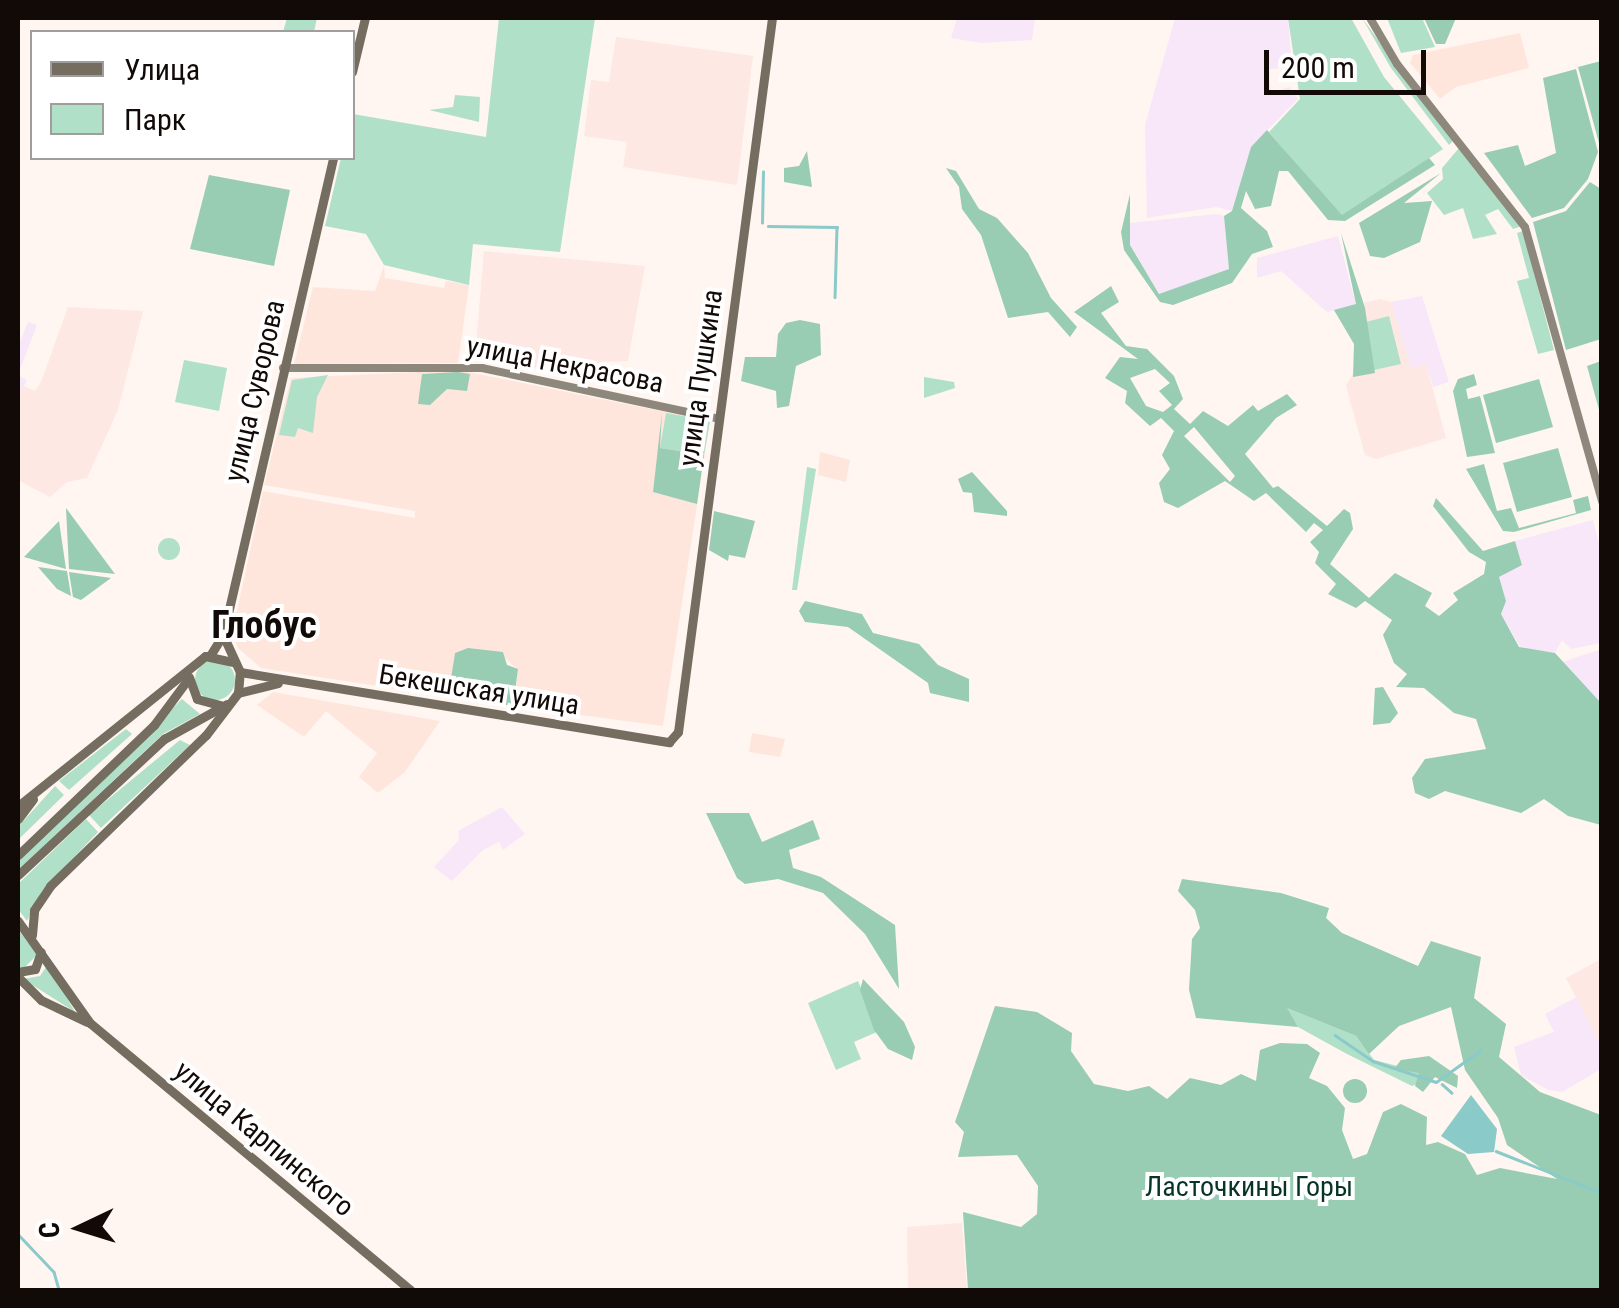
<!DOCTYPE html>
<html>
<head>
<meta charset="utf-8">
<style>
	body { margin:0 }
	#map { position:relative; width:1619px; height:1308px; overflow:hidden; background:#fff5f1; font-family:"Roboto Condensed",sans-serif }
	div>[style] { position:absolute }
	.built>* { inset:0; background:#ffe6dc }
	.industrial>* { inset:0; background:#f8e7f9 }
	.education>* { inset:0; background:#fde8e4 }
	.green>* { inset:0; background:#b1e0c9 }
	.round { border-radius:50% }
	.forest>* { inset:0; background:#98cdb4 }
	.water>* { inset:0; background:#8acac9 }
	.stream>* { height:2.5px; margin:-1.25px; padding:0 1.25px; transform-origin:1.25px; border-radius:1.25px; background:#8acac9 }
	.secondary>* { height:8px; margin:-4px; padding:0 4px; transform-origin:4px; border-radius:4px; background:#8e877b }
	.primary>* { height:9px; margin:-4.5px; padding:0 4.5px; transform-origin:4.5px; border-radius:4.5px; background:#756d5f }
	span { translate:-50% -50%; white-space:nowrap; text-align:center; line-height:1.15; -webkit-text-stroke:8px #fff; paint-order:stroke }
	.street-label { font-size:28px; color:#110a07 }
	.park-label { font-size:28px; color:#073525 }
	.district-label { font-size:38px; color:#110a07; font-weight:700 }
	.frame { position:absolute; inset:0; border:20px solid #110a07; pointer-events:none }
	.legend { position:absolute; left:30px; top:30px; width:325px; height:130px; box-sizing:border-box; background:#fff; border:2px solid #a09d9c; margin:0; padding:12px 18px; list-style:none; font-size:30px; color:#110a07 }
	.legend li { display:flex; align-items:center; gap:20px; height:50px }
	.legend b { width:50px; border:2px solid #a09d9c }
	.north { position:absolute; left:30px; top:1178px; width:100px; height:100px; -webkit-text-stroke:8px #fff; paint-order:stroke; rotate:266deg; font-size:28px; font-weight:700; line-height:40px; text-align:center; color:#110a07 }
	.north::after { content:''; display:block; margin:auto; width:35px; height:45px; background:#110a07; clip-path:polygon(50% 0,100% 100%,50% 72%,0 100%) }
	.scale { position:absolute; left:1264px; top:50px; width:162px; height:45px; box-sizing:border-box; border:5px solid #110a07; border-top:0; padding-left:12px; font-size:30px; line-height:35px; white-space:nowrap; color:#110a07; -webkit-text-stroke:8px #fff; paint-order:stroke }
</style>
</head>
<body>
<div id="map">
	<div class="built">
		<div style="clip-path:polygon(1520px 33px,1529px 68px,1456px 87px,1440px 99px,1410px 63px,1413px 55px)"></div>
		<div style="clip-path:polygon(384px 266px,385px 278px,444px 288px,446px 281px,469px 285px,458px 363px,294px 364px,313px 287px,375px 291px)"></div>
		<div style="clip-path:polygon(458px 370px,710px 421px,663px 726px,513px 706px,518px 670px,503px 656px,455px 653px,448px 697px,261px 668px,238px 648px,232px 634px,263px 491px,415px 518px,415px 511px,264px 485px,291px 378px)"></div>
		<div style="clip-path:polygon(820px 452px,850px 460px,846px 482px,818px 475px)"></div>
		<div style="clip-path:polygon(273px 692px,440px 721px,405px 772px,378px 793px,359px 777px,377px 753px,326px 711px,304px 737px,257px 705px)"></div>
		<div style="clip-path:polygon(752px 733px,785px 739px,780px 757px,749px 752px)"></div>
	</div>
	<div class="industrial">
		<div style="clip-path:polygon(957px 18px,1035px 18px,1032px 40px,982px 43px,951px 38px)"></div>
		<div style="clip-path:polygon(1175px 18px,1288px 18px,1292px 67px,1269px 69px,1271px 93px,1289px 87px,1298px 99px,1251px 147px,1232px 211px,1217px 207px,1147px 218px,1145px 125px)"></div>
		<div style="clip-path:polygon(1217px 214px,1224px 216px,1229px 269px,1160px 295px,1130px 245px,1129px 223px)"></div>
		<div style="clip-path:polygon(1338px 236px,1356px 305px,1327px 312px,1281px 271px,1257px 278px,1257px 258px)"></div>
		<div style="clip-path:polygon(1422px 296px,1449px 382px,1433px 387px,1426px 364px,1411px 368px,1391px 302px)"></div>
		<div style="clip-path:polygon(28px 322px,37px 325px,18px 375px,27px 380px,18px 398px,18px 347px)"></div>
		<div style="clip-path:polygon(1593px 520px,1601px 551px,1601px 643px,1571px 649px,1562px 640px,1555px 653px,1521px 648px,1501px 614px,1506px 601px,1499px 577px,1522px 564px,1515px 541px)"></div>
		<div style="clip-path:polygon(1599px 650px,1602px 655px,1601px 703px,1574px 688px,1562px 662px)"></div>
		<div style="clip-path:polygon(502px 807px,525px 834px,503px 850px,499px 842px,483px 850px,452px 881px,434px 867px,459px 840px,458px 831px)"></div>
		<div style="clip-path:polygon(1580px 995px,1601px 1032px,1601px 1069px,1562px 1092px,1548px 1090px,1521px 1075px,1514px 1047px,1554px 1032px,1545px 1014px)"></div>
	</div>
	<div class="education">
		<div style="clip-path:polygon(616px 37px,753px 56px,737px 185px,623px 167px,627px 142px,584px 136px,591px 80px,609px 82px)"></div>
		<div style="clip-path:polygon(484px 251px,645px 266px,628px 361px,603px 362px,601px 380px,475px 357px)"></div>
		<div style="clip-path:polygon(1380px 299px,1391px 302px,1411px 368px,1426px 364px,1446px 438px,1376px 459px,1365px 455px,1346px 386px,1358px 364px,1354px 344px,1334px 310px)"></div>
		<div style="clip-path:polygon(68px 307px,143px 311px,118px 410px,87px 478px,67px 482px,50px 497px,18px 480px,18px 398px,24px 386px,35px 391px,41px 382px)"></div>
		<div style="clip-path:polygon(1601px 959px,1602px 1046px,1601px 1046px,1566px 978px)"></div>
		<div style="clip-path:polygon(962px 1223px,967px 1290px,908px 1290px,907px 1227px)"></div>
	</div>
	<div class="green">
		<div style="clip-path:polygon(287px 18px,317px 18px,314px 32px,283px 32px)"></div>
		<div style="clip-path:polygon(499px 18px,595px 18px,560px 252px,473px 244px,469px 285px,384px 265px,366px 234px,325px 226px,341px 158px,352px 158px,353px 114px,486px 137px)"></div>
		<div style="clip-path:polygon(1288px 18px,1351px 18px,1384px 77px,1443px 149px,1342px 216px,1269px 132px,1300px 99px)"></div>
		<div style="clip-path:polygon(1362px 18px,1453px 141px,1449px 145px,1391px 68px)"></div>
		<div style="clip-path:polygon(1387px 18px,1422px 18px,1435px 47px,1401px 53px)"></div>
		<div style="clip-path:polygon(455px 95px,480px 97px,479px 122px,429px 110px,453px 107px)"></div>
		<div style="clip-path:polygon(1459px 148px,1522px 226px,1513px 229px,1498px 209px,1485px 215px,1497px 234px,1473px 239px,1463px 208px,1444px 215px,1427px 193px,1443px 179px,1442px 168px)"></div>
		<div style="clip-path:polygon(1523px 231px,1554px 350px,1538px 354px,1517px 281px,1529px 278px,1517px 233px)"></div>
		<div style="clip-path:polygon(1389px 316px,1401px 364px,1374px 370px,1362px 323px)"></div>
		<div style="clip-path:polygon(184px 360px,227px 368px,219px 411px,175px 402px)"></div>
		<div style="clip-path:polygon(328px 375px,317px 397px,313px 433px,298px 428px,295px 437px,279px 435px,292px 380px)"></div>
		<div style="clip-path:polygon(924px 377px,954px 382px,955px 388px,924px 398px)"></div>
		<div style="clip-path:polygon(666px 413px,710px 421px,704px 455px,660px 448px)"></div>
		<div style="clip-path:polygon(807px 467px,816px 469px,797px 590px,792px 590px)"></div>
		<div class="round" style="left:158px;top:538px;width:22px;height:22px"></div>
		<div class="round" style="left:195px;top:660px;width:40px;height:40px"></div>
		<div style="clip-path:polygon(182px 699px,200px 714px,163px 734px,18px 870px,18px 862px)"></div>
		<div style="clip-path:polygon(126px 729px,132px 734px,69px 790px,59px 781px)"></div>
		<div style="clip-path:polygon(180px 740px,190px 745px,101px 828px,89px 815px)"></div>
		<div style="clip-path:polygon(55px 786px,64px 795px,18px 840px,18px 827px)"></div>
		<div style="clip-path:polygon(86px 819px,98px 832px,42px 891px,27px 921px,18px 909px,18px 884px)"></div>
		<div style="clip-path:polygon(20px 932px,37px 955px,23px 969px,18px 967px)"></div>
		<div style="clip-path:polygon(48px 964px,75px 1012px,23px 979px,40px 976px)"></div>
		<div style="clip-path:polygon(858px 981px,879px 1031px,854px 1042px,861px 1059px,836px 1070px,808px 1003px)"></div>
		<div style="clip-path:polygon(1285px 1007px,1356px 1036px,1374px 1060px,1425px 1073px,1422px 1082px,1412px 1086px,1347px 1054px,1298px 1027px)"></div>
	</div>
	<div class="forest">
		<div style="clip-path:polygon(1424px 18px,1456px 18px,1445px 44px,1436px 44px)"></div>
		<div style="clip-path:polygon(1601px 61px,1602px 61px,1601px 150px,1578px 67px)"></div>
		<div style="clip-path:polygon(1576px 69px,1598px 152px,1588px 179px,1564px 208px,1532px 218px,1484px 153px,1518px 145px,1525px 166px,1556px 153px,1543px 78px)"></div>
		<div style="clip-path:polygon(1267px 130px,1342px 215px,1429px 158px,1435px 165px,1345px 221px,1328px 220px,1288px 171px,1279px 171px,1271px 206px,1255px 209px,1246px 191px,1241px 208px,1267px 231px,1273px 247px,1252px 254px,1232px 283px,1173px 305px,1160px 302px,1124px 250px,1121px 232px,1130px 194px,1130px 245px,1159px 294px,1229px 269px,1224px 216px,1232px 211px,1251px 147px)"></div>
		<div style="clip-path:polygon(807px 151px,812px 187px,784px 182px,784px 168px,799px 166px)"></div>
		<div style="clip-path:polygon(946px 168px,956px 171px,979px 209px,997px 218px,1028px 253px,1051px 298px,1077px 327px,1070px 337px,1048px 312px,1008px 318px,981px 235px,962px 209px,959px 187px)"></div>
		<div style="clip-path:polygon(1441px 173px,1404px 203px,1432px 201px,1420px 242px,1384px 258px,1370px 256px,1359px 223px)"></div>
		<div style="clip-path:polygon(209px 175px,290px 190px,274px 266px,190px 249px)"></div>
		<div style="clip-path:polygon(1590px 182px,1601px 189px,1601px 339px,1566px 350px,1533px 222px,1566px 211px)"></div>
		<div style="clip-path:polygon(1341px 233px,1365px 308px,1375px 373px,1353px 377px,1354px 344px,1334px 310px,1356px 304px)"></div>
		<div style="clip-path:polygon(evenodd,1111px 286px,1119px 302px,1101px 313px,1126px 346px,1147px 349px,1174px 376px,1183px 399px,1174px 409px,1190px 424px,1203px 411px,1228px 426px,1253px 405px,1258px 411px,1287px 394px,1297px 405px,1276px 418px,1245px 454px,1273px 488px,1278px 486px,1327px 526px,1344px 509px,1350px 513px,1353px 529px,1330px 564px,1369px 598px,1395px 573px,1432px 593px,1425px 606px,1439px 616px,1458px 600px,1453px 593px,1484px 574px,1486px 562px,1469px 552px,1433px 506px,1436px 498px,1483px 551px,1515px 541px,1522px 565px,1499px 577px,1506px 601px,1501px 614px,1519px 647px,1555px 653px,1601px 703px,1601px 825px,1568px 816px,1544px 799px,1521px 813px,1445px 791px,1429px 799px,1415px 793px,1412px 778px,1425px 759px,1486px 749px,1476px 719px,1454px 713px,1424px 688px,1396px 687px,1407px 674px,1394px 663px,1383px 635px,1392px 620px,1365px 601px,1356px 608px,1328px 594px,1336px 584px,1315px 563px,1319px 552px,1310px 542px,1323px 530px,1314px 523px,1306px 532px,1266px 493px,1254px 501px,1225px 481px,1178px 508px,1164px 502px,1159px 483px,1170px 469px,1162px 455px,1174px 431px,1161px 418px,1150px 426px,1125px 403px,1127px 391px,1105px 378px,1120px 357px,1138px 359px,1074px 312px,1111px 286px,1155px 369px,1170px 383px,1159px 391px,1172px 405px,1163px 412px,1146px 406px,1130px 378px,1155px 369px,1111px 286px,1194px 427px,1235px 476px,1230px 482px,1184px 436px,1194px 427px)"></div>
		<div style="clip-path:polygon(800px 320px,820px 324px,821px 355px,796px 366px,789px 406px,777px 408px,776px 391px,741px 381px,745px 357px,776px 357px,778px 334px,786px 323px)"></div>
		<div style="clip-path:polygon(1601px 361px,1602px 361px,1601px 417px,1587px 366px)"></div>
		<div style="clip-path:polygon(422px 374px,458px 372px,470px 374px,467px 391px,447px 389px,430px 405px,418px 404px)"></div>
		<div style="clip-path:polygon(1474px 374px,1477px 385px,1466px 389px,1468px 399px,1480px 396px,1495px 453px,1467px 457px,1453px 391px,1458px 379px)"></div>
		<div style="clip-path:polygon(1539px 379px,1553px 427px,1496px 443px,1483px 395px)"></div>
		<div style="clip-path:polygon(662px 412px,660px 448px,704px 455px,697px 504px,653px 492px)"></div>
		<div style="clip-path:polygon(1558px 448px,1572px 497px,1517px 512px,1503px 463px)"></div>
		<div style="clip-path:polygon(1484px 464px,1497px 511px,1511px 508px,1519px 528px,1576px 513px,1573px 500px,1588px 496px,1591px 510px,1514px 532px,1503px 531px,1466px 469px)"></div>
		<div style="clip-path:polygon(972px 472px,1007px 511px,1007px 516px,974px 512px,972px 493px,963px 492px,958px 479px)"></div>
		<div style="clip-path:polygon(66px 508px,115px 574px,69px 569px)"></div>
		<div style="clip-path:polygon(714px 511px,755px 521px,745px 558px,729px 555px,728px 561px,709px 550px)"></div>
		<div style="clip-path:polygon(59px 521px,66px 569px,24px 557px)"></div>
		<div style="clip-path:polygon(38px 567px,67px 571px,71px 596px,57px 589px)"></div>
		<div style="clip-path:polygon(69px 572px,111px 578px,81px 600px,73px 597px)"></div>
		<div style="clip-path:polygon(805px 601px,862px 614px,873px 633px,919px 644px,938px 665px,969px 679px,969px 702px,930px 693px,928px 683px,848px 627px,805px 622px,799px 611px)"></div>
		<div style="clip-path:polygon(468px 648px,503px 652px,507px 665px,518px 669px,513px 706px,448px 697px,455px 653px)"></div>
		<div style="clip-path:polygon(1383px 687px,1398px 713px,1390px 723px,1373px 725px,1375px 688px)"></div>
		<div style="clip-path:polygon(706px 813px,749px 813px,762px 842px,813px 820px,820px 839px,789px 850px,793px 868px,821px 877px,895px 925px,899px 989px,865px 934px,823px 893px,778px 879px,745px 884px,737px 878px)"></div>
		<div style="clip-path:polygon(1182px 879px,1281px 893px,1329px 908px,1326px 918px,1342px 933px,1418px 966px,1431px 941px,1481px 957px,1474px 998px,1506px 1024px,1499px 1057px,1540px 1092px,1601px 1115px,1601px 1290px,968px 1290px,963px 1212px,1021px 1227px,1037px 1214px,1038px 1186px,1017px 1155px,958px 1157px,964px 1132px,955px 1122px,995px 1006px,1037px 1012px,1072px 1033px,1071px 1051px,1094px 1084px,1128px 1091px,1149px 1086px,1167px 1099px,1190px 1078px,1221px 1085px,1241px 1074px,1256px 1081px,1260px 1050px,1280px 1043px,1307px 1044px,1320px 1053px,1309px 1078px,1327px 1086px,1345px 1108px,1342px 1130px,1353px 1159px,1367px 1154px,1383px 1112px,1401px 1104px,1427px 1117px,1426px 1145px,1438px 1142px,1465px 1154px,1477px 1175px,1500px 1168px,1557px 1179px,1507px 1145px,1498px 1118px,1465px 1070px,1451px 1007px,1399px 1026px,1369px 1054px,1356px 1036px,1287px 1008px,1298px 1027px,1196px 1018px,1189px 990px,1192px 939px,1200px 928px,1195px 910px,1178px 891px)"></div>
		<div style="clip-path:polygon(863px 979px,904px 1022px,915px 1047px,912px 1060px,888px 1049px,874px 1030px,860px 990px)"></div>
		<div style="clip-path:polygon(1429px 1056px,1458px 1076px,1457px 1088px,1435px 1077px,1423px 1092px,1415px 1086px,1419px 1073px,1394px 1069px,1401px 1060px)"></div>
		<div class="round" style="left:1343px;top:1079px;width:24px;height:24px"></div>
	</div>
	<div class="water">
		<div style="clip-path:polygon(1471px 1095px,1497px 1129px,1494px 1152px,1468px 1154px,1441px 1136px)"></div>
	</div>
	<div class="stream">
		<div style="left:762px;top:223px;width:51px;rotate:-88.9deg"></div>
		<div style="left:768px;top:226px;width:69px;rotate:0.8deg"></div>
		<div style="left:837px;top:227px;width:70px;rotate:91.6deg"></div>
		<div style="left:1335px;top:1035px;width:46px;rotate:34.4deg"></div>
		<div style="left:1373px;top:1061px;width:66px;rotate:18.4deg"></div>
		<div style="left:1436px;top:1082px;width:55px;rotate:-35.4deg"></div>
		<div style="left:1442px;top:1084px;width:13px;rotate:42deg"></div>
		<div style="left:1496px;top:1151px;width:114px;rotate:21.6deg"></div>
		<div style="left:18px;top:1234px;width:52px;rotate:46.5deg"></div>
		<div style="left:54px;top:1272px;width:19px;rotate:74deg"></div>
	</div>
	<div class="secondary">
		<div style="left:1370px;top:18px;width:53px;rotate:59.6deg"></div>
		<div style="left:1397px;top:64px;width:207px;rotate:51.9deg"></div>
		<div style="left:1525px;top:227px;width:285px;rotate:74.3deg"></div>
		<div style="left:283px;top:368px;width:199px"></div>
		<div style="left:482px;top:368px;width:242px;rotate:12.1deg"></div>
	</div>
	<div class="primary">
		<div style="left:352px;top:72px;width:56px;rotate:-76.5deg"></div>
		<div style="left:211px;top:654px;width:22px;rotate:-58deg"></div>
		<div style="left:223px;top:635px;width:490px;rotate:-77deg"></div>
		<div style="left:240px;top:672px;width:435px;rotate:9.3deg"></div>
		<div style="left:669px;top:742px;width:13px;rotate:-48deg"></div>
		<div style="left:678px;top:732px;width:720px;rotate:-82.5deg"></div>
		<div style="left:189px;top:677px;width:23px;rotate:70deg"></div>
		<div style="left:197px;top:699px;width:24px;rotate:15deg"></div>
		<div style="left:238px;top:693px;width:41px;rotate:-14deg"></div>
		<div style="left:18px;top:806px;width:240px;rotate:-38.7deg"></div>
		<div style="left:205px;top:656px;width:29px;rotate:12deg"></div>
		<div style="left:18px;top:819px;width:25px;rotate:-53deg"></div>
		<div style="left:18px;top:855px;width:188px;rotate:-43.7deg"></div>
		<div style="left:154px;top:725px;width:57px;rotate:-53.5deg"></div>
		<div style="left:18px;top:875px;width:200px;rotate:-43deg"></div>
		<div style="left:164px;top:739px;width:72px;rotate:-29.1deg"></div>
		<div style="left:18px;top:921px;width:125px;rotate:54.8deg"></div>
		<div style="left:90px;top:1023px;width:417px;rotate:39.8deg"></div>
		<div style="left:32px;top:935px;width:25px;rotate:-85deg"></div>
		<div style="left:34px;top:910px;width:29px;rotate:-56deg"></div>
		<div style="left:50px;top:886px;width:217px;rotate:-44.1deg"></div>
		<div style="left:206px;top:735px;width:53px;rotate:-52.7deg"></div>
		<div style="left:238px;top:693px;width:21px;rotate:-85deg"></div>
		<div style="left:240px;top:672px;width:41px;rotate:-114.7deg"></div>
		<div style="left:18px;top:972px;width:17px;rotate:-10deg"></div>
		<div style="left:35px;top:969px;width:18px;rotate:-71deg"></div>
		<div style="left:18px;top:977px;width:33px;rotate:45deg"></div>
		<div style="left:41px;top:1000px;width:51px;rotate:25.6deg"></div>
	</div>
	<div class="street-label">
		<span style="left:565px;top:365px;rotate:11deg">улица Некрасова</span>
		<span style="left:701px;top:378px;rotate:-82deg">улица Пушкина</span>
		<span style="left:255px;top:391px;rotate:-77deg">улица Суворова</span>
		<span style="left:479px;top:690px;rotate:9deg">Бекешская улица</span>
		<span style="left:264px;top:1139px;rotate:40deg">улица Карпинского</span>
	</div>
	<div class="park-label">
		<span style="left:1249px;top:1187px">Ласточкины Горы</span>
	</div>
	<div class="district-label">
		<span style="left:264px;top:626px">Глобус</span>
	</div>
	<div class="frame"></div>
	<ul class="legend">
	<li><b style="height:12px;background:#756d5f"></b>Улица</li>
	<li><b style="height:28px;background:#b1e0c9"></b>Парк</li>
	</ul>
	<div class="north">С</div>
	<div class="scale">200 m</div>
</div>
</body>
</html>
